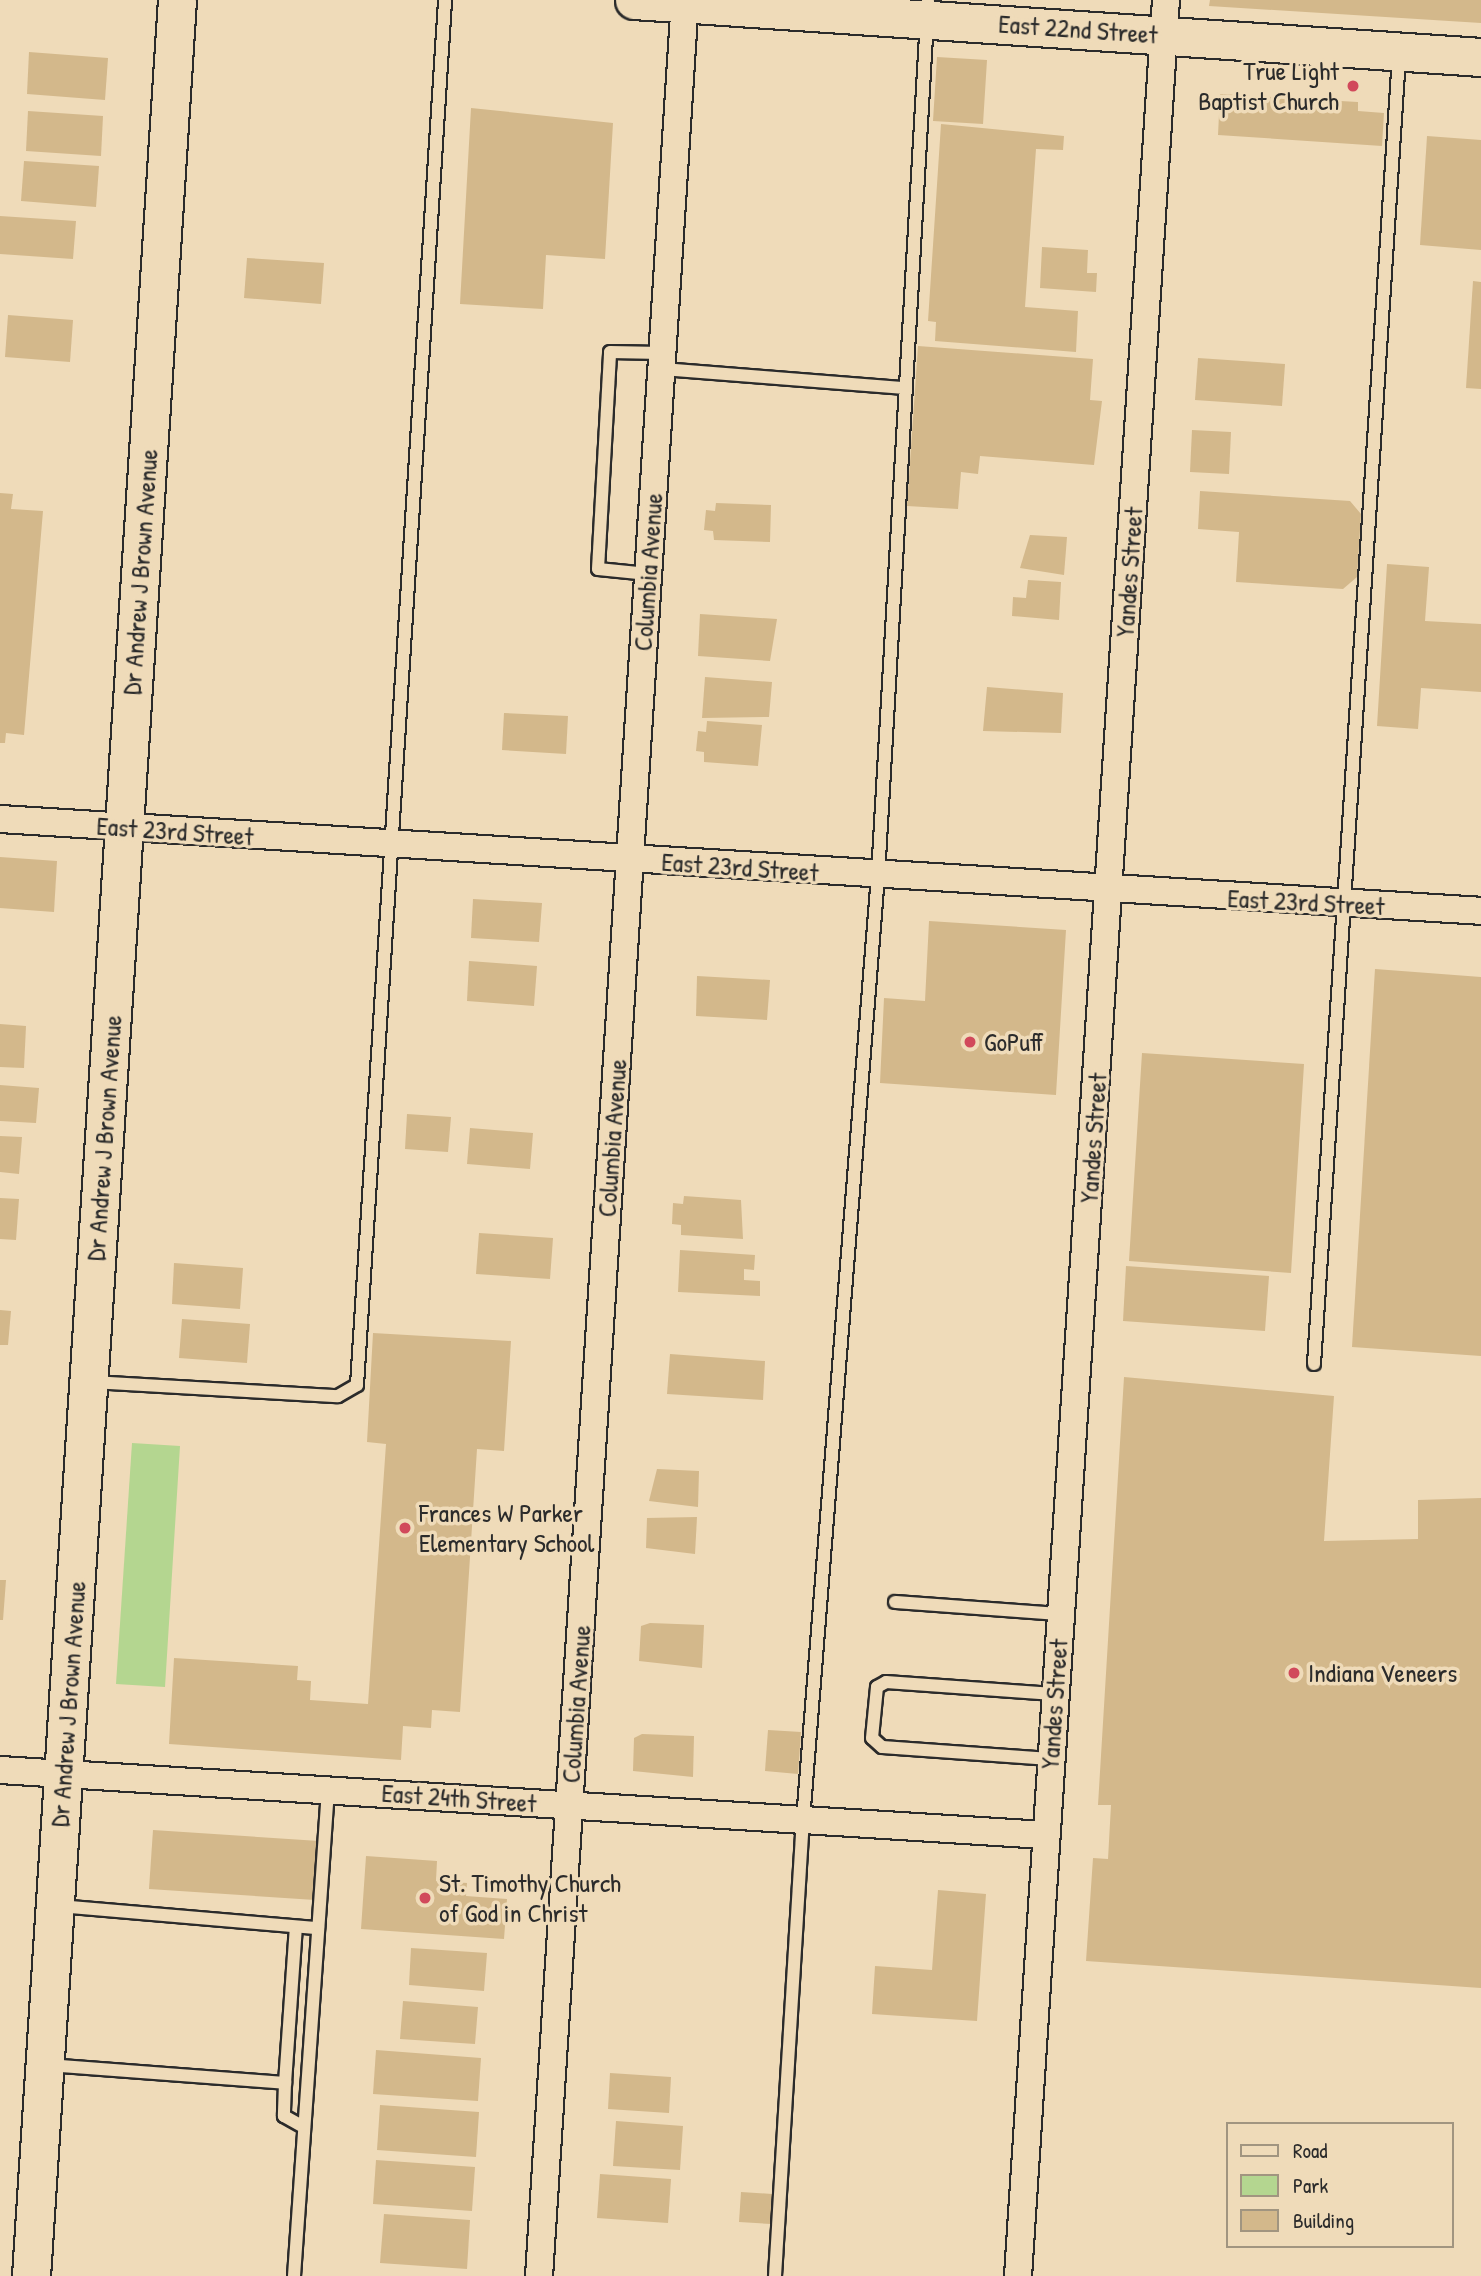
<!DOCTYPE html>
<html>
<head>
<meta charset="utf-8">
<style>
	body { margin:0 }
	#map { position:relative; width:1481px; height:2276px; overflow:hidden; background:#efdbb9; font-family:"Patrick Hand",sans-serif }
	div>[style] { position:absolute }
	.green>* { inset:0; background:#b4d690 }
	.building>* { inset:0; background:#d3b88b }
	.roads { filter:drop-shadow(2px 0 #2b2b2b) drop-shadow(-2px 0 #2b2b2b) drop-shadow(0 2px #2b2b2b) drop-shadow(0 -2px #2b2b2b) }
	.lane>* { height:12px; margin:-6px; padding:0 6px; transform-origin:6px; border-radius:6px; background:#efdbb9 }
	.street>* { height:26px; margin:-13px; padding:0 13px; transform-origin:13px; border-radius:13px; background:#efdbb9 }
	.secondary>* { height:37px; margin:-18.5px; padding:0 18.5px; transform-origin:18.5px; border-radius:18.5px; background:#efdbb9 }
	.dots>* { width:19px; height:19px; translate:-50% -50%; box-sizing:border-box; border:4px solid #efdbb9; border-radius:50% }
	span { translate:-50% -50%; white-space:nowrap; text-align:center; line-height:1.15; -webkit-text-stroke:7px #efdbb9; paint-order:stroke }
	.street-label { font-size:26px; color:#2b2b2b }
	.poi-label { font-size:26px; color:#2b2b2b }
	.right { translate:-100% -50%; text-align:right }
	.left { translate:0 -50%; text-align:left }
	.legend { position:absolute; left:1226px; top:2122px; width:228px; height:126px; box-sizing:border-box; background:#efdbb9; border:2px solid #a19580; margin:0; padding:9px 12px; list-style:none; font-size:21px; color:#2b2b2b }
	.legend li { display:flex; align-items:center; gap:14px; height:35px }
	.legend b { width:35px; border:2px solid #a19580 }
</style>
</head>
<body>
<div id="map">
	<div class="green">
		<div style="clip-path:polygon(132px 1443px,180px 1446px,165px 1687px,116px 1684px)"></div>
	</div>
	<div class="building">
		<div style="clip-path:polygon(1210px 0,1481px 0,1481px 23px,1209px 6px)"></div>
		<div style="clip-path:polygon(29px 52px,108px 58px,105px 100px,27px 94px)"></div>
		<div style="clip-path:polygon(937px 57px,987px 60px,983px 124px,933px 121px)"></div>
		<div style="clip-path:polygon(1220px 94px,1358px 102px,1358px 111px,1384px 113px,1382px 146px,1218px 135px)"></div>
		<div style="clip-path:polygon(471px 108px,613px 123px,605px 259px,546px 255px,543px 309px,460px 304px)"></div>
		<div style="clip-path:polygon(28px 111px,103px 116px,101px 156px,26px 151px)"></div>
		<div style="clip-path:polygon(941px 124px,1064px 136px,1063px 150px,1036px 149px,1025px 307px,1078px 311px,1076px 352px,935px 341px,936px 322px,928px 321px)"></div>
		<div style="clip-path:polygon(1427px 136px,1481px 140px,1481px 250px,1420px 245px)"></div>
		<div style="clip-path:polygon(24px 161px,99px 166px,96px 207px,21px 201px)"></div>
		<div style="clip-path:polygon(0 216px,76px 221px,73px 259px,0 254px)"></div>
		<div style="clip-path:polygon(1042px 247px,1088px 250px,1087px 273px,1097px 273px,1096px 292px,1040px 288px)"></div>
		<div style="clip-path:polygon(247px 258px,324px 263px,321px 304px,244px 298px)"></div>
		<div style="clip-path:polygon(1473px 281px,1481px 282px,1481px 389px,1466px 388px)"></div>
		<div style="clip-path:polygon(8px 315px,73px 320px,70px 362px,5px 357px)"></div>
		<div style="clip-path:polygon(918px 346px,1093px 359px,1090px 400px,1102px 401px,1094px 465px,980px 456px,978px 474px,961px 472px,958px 509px,907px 506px)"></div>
		<div style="clip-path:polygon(1198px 358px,1285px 364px,1282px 406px,1195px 400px)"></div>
		<div style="clip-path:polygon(1192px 430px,1231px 432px,1229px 474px,1190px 472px)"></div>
		<div style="clip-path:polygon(1200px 491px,1350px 501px,1361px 514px,1357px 577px,1343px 589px,1236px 582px,1239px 532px,1198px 529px)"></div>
		<div style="clip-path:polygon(0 493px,13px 494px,11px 509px,43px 511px,24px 735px,6px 733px,5px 743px,0 743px)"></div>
		<div style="clip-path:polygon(716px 503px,771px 505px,770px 542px,714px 540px,713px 531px,704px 530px,706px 510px,715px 511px)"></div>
		<div style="clip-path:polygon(1030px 535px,1067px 537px,1064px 575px,1020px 568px)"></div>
		<div style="clip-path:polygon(1387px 564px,1429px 567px,1425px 621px,1481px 624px,1481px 692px,1421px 688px,1418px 729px,1377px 726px)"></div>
		<div style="clip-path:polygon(1028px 580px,1061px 582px,1059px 620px,1012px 616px,1013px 597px,1026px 598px)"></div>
		<div style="clip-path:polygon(700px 614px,777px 619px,770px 661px,698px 656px)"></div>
		<div style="clip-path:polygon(705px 677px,772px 682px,769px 717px,702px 718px)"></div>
		<div style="clip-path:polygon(987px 687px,1063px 693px,1061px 733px,983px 731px)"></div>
		<div style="clip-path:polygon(504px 713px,568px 716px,566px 754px,502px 750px)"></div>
		<div style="clip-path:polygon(707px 721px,762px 725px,758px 766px,704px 762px,704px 752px,696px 751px,698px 731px,706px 732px)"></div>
		<div style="clip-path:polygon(0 857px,57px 861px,54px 912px,0 908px)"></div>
		<div style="clip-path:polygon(473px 899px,542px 903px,539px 942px,471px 938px)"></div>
		<div style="clip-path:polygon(929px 921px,1066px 930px,1056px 1095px,880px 1083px,884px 998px,925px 1001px)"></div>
		<div style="clip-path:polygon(469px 961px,537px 966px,534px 1006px,467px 1001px)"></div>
		<div style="clip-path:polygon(1375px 969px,1481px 977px,1481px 1356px,1352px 1347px)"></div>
		<div style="clip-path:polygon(697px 976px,770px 980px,767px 1020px,696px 1016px)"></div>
		<div style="clip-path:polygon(0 1024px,26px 1026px,24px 1068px,0 1067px)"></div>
		<div style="clip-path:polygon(1142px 1053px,1304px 1064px,1291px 1273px,1129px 1261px)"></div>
		<div style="clip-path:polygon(0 1085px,39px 1088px,36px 1123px,0 1121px)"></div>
		<div style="clip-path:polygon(407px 1114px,451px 1117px,448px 1152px,405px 1149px)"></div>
		<div style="clip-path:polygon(470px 1128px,533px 1133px,530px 1169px,467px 1164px)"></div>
		<div style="clip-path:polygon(0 1136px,22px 1137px,19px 1174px,0 1172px)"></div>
		<div style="clip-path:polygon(684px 1196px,741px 1200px,743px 1239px,681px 1235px,681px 1225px,672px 1224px,673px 1203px,683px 1204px)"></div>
		<div style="clip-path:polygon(0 1198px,19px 1199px,16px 1240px,0 1239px)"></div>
		<div style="clip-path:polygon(479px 1233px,553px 1238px,550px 1279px,476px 1274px)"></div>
		<div style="clip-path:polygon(680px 1250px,755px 1255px,754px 1270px,744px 1269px,744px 1280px,760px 1281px,760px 1296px,678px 1292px)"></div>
		<div style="clip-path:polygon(174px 1263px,243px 1268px,240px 1309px,172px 1304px)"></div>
		<div style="clip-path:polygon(1126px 1266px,1269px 1276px,1265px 1331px,1123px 1321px)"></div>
		<div style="clip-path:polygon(0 1310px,11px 1311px,8px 1345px,0 1345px)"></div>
		<div style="clip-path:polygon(182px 1319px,250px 1324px,247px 1363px,179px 1358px)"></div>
		<div style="clip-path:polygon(373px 1333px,511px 1341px,504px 1451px,477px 1449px,460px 1712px,432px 1710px,431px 1728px,403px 1726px,401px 1760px,169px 1744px,174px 1658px,298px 1666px,297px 1680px,311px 1681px,310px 1700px,368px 1704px,386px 1444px,367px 1442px)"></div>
		<div style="clip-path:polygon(670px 1354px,765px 1361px,763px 1400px,667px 1394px)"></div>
		<div style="clip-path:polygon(1124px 1377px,1334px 1396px,1324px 1541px,1418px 1539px,1418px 1500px,1481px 1498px,1481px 1988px,1086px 1961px,1093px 1858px,1108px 1859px,1111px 1805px,1098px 1805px)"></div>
		<div style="clip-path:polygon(657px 1469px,699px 1471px,698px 1507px,649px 1501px)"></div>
		<div style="clip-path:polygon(697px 1517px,695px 1554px,646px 1548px,647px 1518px)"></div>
		<div style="clip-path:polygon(0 1580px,6px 1580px,3px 1620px,0 1620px)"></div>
		<div style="clip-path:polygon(650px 1623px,704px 1625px,702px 1668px,639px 1661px,641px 1626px)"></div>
		<div style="clip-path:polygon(768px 1730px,801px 1732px,798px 1774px,765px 1771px)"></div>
		<div style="clip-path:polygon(642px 1734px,694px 1736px,693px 1777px,633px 1771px,634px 1738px)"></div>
		<div style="clip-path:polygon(153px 1830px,319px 1841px,315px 1900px,149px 1889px)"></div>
		<div style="clip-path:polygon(366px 1856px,437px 1861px,436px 1881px,467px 1883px,466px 1896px,507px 1899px,504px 1939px,361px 1929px)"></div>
		<div style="clip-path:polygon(938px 1890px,986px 1894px,977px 2021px,872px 2014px,875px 1966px,932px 1970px)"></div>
		<div style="clip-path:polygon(411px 1948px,487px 1953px,484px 1991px,409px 1985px)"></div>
		<div style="clip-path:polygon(403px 2001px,478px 2007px,475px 2044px,400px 2039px)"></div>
		<div style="clip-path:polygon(376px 2050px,481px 2058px,478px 2101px,373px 2094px)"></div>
		<div style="clip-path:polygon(610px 2073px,671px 2077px,669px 2113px,608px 2109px)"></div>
		<div style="clip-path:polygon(380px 2105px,479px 2112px,476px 2157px,377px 2150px)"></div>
		<div style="clip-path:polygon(616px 2121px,683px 2126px,680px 2170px,613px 2166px)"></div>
		<div style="clip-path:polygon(376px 2160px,475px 2167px,472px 2211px,373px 2204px)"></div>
		<div style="clip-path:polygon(600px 2174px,671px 2179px,668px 2223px,597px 2218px)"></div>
		<div style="clip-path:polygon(741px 2192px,772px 2194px,771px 2224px,739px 2222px)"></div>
		<div style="clip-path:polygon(384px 2214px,470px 2220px,467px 2269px,380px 2263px)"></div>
	</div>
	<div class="roads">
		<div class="lane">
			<div style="left:662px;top:369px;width:244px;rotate:4.5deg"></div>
			<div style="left:648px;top:574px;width:50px;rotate:-174.3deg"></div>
			<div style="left:598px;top:569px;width:217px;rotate:-86.8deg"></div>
			<div style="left:610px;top:352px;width:52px;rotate:1.1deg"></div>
			<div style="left:1314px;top:1364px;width:1312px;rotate:-86.28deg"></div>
			<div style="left:92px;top:1382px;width:246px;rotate:3.3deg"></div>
			<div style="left:338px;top:1396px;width:22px;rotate:-30deg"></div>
			<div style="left:357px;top:1385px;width:1388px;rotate:-86.36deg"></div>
			<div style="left:895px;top:1602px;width:165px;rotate:4.2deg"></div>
			<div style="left:1050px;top:1759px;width:168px;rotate:-175.9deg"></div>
			<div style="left:882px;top:1747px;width:13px;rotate:-138deg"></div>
			<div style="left:872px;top:1738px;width:51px;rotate:-84.4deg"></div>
			<div style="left:877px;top:1687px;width:10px;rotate:-29deg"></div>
			<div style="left:886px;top:1682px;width:168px;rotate:4.1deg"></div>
			<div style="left:59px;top:1906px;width:260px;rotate:4.9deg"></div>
			<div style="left:47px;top:2065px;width:239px;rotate:4.3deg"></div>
			<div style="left:285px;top:2083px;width:156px;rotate:-86deg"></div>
			<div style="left:285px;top:2083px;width:33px;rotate:92deg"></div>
			<div style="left:284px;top:2116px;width:23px;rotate:29deg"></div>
			<div style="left:294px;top:2276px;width:487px;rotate:-86deg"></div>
			<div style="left:775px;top:2276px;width:457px;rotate:-86.5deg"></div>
			<div style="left:803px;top:1820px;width:947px;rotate:-85.46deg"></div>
			<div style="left:878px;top:876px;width:877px;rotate:-86.73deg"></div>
		</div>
		<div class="street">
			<div style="left:0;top:819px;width:1484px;rotate:3.55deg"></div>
			<div style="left:0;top:1770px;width:1046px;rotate:3.56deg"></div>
			<div style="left:539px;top:2276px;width:2281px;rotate:-86.33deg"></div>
			<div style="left:1018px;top:2276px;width:2281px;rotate:-86.28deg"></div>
		</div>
		<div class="secondary">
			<div style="left:634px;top:0;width:849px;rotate:3.85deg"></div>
			<div style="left:31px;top:2276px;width:2281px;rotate:-86.33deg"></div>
		</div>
	</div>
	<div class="dots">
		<div style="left:1353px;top:86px;background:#d1495b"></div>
		<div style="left:970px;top:1042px;background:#d1495b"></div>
		<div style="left:405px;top:1528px;background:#d1495b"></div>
		<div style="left:1294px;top:1673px;background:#d1495b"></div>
		<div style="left:425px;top:1898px;background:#d1495b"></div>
	</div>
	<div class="street-label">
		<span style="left:1078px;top:29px;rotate:4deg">East 22nd Street</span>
		<span style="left:140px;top:572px;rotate:-86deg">Dr Andrew J Brown Avenue</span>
		<span style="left:648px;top:572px;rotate:-86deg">Columbia Avenue</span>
		<span style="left:1129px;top:572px;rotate:-86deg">Yandes Street</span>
		<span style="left:175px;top:831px;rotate:4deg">East 23rd Street</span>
		<span style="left:740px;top:867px;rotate:4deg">East 23rd Street</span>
		<span style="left:1306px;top:902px;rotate:3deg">East 23rd Street</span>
		<span style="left:104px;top:1138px;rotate:-86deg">Dr Andrew J Brown Avenue</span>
		<span style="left:612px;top:1138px;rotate:-86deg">Columbia Avenue</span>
		<span style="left:1093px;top:1138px;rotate:-86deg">Yandes Street</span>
		<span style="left:68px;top:1704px;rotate:-86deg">Dr Andrew J Brown Avenue</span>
		<span style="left:576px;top:1704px;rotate:-86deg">Columbia Avenue</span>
		<span style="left:1054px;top:1704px;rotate:-86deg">Yandes Street</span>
		<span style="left:459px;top:1798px;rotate:4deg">East 24th Street</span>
	</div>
	<div class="poi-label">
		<span class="right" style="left:1339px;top:86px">True Light<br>Baptist Church</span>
		<span class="left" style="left:984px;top:1042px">GoPuff</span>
		<span class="left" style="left:419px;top:1528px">Frances W Parker<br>Elementary School</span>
		<span class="left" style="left:1308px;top:1673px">Indiana Veneers</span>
		<span class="left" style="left:439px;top:1898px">St. Timothy Church<br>of God in Christ</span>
	</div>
	<ul class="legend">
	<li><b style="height:9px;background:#efdbb9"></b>Road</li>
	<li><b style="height:19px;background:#b4d690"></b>Park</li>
	<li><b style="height:19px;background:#d3b88b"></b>Building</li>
	</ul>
</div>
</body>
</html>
